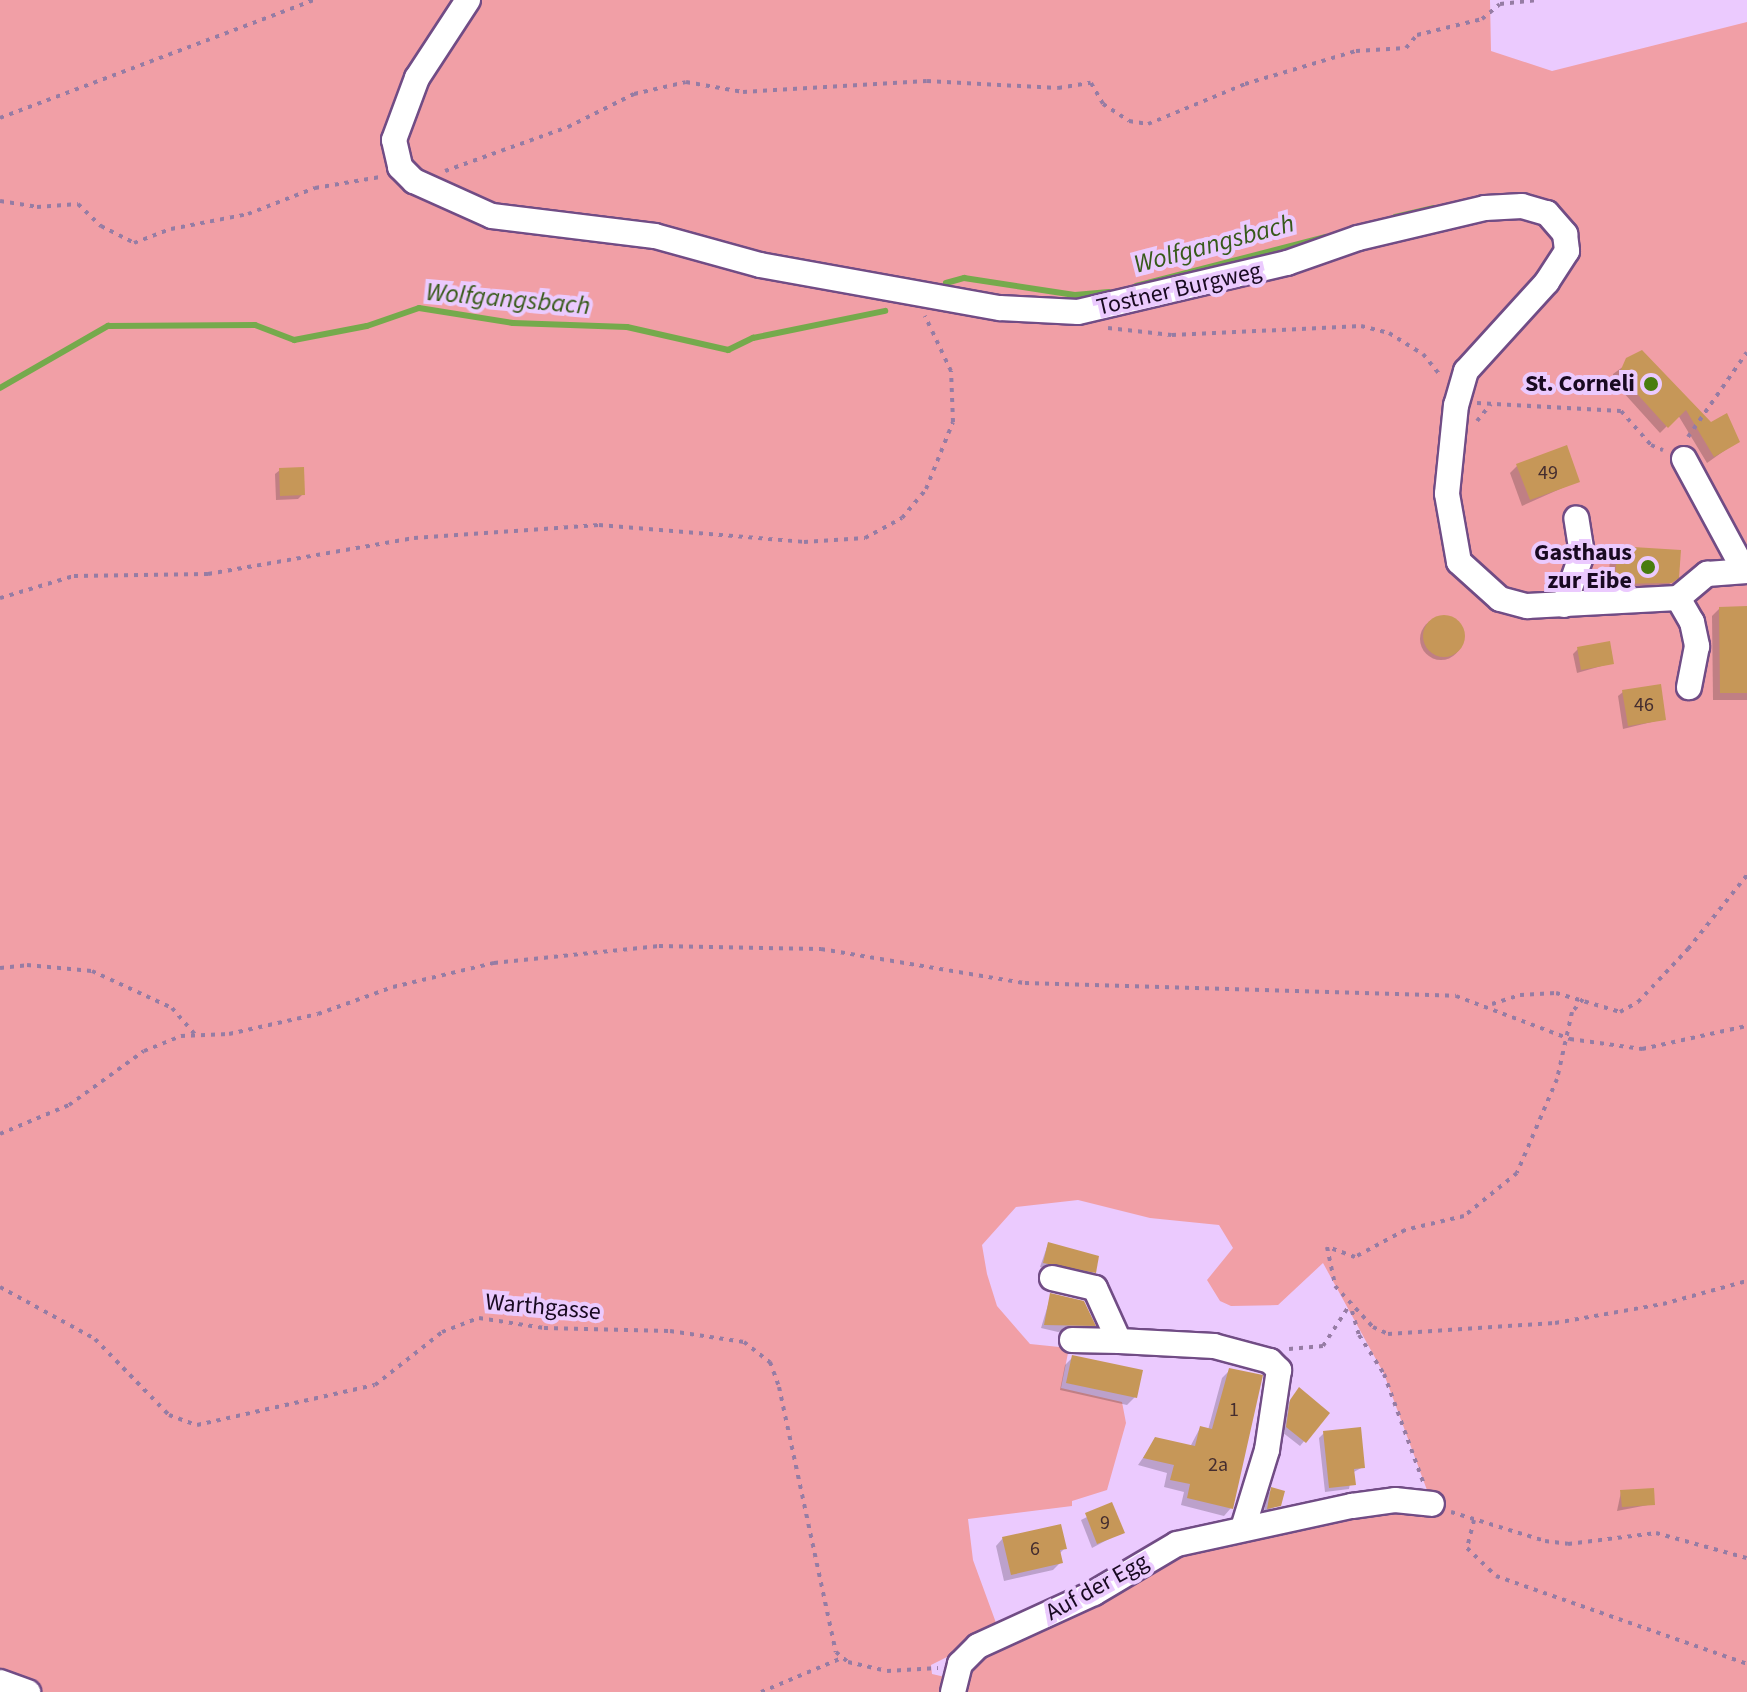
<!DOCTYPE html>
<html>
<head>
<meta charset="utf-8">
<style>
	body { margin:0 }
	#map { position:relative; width:1747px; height:1692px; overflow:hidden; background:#ebcafe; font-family:"Source Sans 3",sans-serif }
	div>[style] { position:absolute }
	.green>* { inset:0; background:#f19fa6 }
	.shadow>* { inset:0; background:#0003 }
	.round { border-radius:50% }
	.stream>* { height:6px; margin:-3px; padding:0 3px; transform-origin:3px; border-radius:3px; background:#75aa4c }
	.building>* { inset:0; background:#c69758 }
	.path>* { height:4px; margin-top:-2px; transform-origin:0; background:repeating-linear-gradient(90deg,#967ca4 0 4px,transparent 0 10px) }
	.roads { filter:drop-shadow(2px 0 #714c85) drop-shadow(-2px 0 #714c85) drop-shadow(0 2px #714c85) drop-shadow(0 -2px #714c85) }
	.minor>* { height:24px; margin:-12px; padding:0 12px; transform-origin:12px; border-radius:12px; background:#fff }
	.dots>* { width:22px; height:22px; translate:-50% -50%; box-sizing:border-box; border:4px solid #ebcafe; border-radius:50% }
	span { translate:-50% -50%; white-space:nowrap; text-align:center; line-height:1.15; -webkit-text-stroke:8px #ebcafe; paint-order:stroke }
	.number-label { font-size:20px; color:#442d2f }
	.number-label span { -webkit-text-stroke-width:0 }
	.street-label { font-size:24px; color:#190a21 }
	.poi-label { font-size:24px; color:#190a21; font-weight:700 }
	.right { translate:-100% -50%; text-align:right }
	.water-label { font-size:26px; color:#375a1a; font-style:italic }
</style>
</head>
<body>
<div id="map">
	<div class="green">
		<div style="clip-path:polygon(0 0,1490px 0,1491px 51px,1552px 71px,1747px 22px,1747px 1692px,959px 1692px,972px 1660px,1167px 1554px,1353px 1512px,1434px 1509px,1384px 1374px,1323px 1263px,1278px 1305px,1231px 1306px,1220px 1301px,1207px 1280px,1233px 1248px,1219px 1225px,1150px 1218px,1078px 1200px,1016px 1207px,982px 1245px,987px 1274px,997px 1306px,1030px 1344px,1069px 1348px,1061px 1388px,1122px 1402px,1126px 1423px,1107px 1490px,1072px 1501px,1072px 1506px,968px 1519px,973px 1560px,999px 1631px,931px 1665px,932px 1674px,945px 1677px,948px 1692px,0 1692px)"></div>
	</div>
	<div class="shadow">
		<div style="clip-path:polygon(1642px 353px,1711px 425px,1738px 441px,1707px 463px,1678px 415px,1660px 433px,1613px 381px,1613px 374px)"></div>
		<div style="clip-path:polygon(1518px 465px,1578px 481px,1522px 506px,1510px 473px)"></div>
		<div style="clip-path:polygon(280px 470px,303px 494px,298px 499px,276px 500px,275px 474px)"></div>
		<div style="clip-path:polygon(1618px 548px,1677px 577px,1663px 590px,1608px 591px,1610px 556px)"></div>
		<div style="clip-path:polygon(1747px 608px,1747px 700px,1713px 700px,1712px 616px,1719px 609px)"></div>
		<div class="round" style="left:1420px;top:618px;width:42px;height:42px"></div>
		<div style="clip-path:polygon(1578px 649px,1612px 663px,1577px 673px,1573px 654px)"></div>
		<div style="clip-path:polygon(1623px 692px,1664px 719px,1623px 729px,1618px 696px)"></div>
		<div style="clip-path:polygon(1048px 1244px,1094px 1272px,1089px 1276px,1040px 1267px)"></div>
		<div style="clip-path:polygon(1051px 1295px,1093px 1325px,1058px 1332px,1041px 1328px)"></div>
		<div style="clip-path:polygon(1073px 1357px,1135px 1397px,1127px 1405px,1060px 1390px,1065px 1365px)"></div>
		<div style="clip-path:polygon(1230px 1370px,1231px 1508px,1224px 1516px,1181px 1505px,1184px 1492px,1164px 1487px,1167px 1473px,1138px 1465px,1156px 1439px,1190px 1447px,1200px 1428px,1208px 1430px,1222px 1378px)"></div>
		<div style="clip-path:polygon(1295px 1395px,1328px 1413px,1300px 1446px,1282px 1432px,1286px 1406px)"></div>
		<div style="clip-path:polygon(1324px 1433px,1363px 1467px,1352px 1473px,1349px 1489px,1325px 1492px,1319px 1438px)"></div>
		<div style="clip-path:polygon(1272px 1490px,1279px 1505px,1264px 1512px,1267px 1494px)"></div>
		<div style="clip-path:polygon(1621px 1492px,1653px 1504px,1617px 1511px)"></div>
		<div style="clip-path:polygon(1111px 1505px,1122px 1532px,1092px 1548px,1081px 1520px)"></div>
		<div style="clip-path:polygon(1003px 1538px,1065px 1548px,1059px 1554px,1061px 1562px,1053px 1570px,1004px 1581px,996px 1546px)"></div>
	</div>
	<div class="stream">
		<div style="left:1395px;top:217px;width:40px;rotate:-13deg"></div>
		<div style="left:946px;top:283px;width:19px;rotate:-16deg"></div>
		<div style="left:964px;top:278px;width:112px;rotate:8.7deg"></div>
		<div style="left:1075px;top:295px;width:34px;rotate:-5deg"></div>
		<div style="left:1136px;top:286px;width:196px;rotate:-14.5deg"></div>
		<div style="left:0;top:388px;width:125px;rotate:-29.9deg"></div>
		<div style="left:108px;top:326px;width:147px;rotate:-0.4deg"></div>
		<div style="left:255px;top:325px;width:42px;rotate:21deg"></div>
		<div style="left:294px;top:340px;width:74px;rotate:-10.9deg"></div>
		<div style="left:367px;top:326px;width:55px;rotate:-19.1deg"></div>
		<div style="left:419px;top:308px;width:95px;rotate:9.1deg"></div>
		<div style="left:513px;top:323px;width:114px;rotate:2deg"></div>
		<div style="left:627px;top:327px;width:104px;rotate:12.8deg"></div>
		<div style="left:728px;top:350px;width:28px;rotate:-26deg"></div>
		<div style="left:753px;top:338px;width:135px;rotate:-11.6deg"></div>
	</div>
	<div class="building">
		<div style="clip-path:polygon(1642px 350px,1711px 422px,1727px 413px,1740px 442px,1714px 457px,1686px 410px,1668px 428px,1619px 374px,1626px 358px)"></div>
		<div style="clip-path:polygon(1567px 445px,1580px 482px,1530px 500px,1516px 464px)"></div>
		<div style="clip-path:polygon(304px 467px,305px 495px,280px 496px,279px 468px)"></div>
		<div style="clip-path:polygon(1617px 546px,1681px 550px,1679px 578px,1672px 583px,1615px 584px)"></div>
		<div style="clip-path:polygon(1747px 606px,1747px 693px,1720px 693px,1719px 607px)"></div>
		<div class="round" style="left:1423px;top:615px;width:42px;height:42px"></div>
		<div style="clip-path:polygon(1610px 641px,1614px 664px,1581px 670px,1577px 647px)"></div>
		<div style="clip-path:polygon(1661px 684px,1666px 720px,1628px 726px,1622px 690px)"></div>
		<div style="clip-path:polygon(1048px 1242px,1099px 1256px,1096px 1273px,1043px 1263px)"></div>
		<div style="clip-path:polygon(1050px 1293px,1084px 1301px,1096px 1326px,1044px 1325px)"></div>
		<div style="clip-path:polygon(1072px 1355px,1143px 1370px,1137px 1398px,1066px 1383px)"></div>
		<div style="clip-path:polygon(1229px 1368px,1263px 1375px,1233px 1509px,1187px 1498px,1190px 1484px,1170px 1480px,1174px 1465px,1143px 1458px,1155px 1437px,1195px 1446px,1200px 1426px,1212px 1429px)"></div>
		<div style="clip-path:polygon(1299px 1387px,1330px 1413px,1306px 1443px,1286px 1427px,1290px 1400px)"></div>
		<div style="clip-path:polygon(1361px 1427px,1365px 1468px,1354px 1469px,1356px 1485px,1329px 1488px,1323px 1431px)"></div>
		<div style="clip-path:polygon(1271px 1487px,1285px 1491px,1281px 1506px,1267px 1509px)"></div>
		<div style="clip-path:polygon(1654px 1488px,1655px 1505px,1622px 1507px,1620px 1490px)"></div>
		<div style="clip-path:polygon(1112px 1502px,1125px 1533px,1097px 1544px,1085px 1513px)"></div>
		<div style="clip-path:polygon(1061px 1524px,1067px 1549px,1060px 1550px,1063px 1563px,1011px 1575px,1002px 1537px)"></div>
	</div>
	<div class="path">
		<div style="left:0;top:118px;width:335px;rotate:-20.6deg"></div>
		<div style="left:445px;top:171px;width:131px;rotate:-19.7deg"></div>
		<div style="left:568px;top:127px;width:74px;rotate:-26.6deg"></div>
		<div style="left:634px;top:94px;width:53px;rotate:-13deg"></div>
		<div style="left:686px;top:82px;width:58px;rotate:10deg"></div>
		<div style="left:743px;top:92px;width:184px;rotate:-3.4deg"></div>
		<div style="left:927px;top:81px;width:131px;rotate:3.1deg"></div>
		<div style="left:1058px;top:88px;width:33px;rotate:-9deg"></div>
		<div style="left:1091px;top:83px;width:24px;rotate:60deg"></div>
		<div style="left:1103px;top:104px;width:31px;rotate:33deg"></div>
		<div style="left:1129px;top:121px;width:19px;rotate:9deg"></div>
		<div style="left:1148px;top:124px;width:105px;rotate:-22.4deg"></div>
		<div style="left:1245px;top:84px;width:116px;rotate:-16.6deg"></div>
		<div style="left:1356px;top:51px;width:50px;rotate:-3.4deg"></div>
		<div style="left:1406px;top:48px;width:17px;rotate:-50deg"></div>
		<div style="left:1417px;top:35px;width:67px;rotate:-13.8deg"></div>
		<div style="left:1482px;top:19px;width:23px;rotate:-40deg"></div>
		<div style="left:1500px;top:4px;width:38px;rotate:-6deg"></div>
		<div style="left:0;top:201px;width:37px;rotate:9deg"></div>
		<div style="left:37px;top:207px;width:41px;rotate:-4.2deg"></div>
		<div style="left:78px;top:204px;width:32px;rotate:44deg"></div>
		<div style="left:101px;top:226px;width:37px;rotate:27deg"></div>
		<div style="left:134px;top:243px;width:40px;rotate:-21deg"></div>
		<div style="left:171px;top:229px;width:78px;rotate:-11deg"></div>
		<div style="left:248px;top:214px;width:72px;rotate:-21.2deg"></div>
		<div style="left:315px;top:188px;width:66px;rotate:-9.6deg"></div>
		<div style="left:1108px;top:328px;width:64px;rotate:6.2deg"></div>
		<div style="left:1172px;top:335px;width:189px;rotate:-2.7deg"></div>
		<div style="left:1361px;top:326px;width:29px;rotate:14deg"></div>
		<div style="left:1389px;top:333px;width:40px;rotate:32deg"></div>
		<div style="left:1423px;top:354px;width:28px;rotate:51deg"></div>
		<div style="left:1477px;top:403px;width:144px;rotate:3.2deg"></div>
		<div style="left:1621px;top:411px;width:45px;rotate:48.6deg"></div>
		<div style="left:1651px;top:445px;width:13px;rotate:23deg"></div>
		<div style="left:1477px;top:421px;width:22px;rotate:-51deg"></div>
		<div style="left:1688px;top:437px;width:103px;rotate:-55.2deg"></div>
		<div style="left:0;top:598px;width:77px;rotate:-16.6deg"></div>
		<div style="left:74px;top:576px;width:134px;rotate:-0.9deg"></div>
		<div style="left:208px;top:574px;width:209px;rotate:-9.9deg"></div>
		<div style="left:414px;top:538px;width:185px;rotate:-4deg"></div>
		<div style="left:599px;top:525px;width:206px;rotate:4.7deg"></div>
		<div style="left:804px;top:542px;width:61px;rotate:-3.8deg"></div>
		<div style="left:865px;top:538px;width:42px;rotate:-28.4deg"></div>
		<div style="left:902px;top:518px;width:38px;rotate:-50deg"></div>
		<div style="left:926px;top:489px;width:72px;rotate:-68.1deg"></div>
		<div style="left:953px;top:422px;width:51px;rotate:-92.2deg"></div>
		<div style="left:951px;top:371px;width:61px;rotate:-115.3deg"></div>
		<div style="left:0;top:968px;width:27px;rotate:-6deg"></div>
		<div style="left:27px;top:965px;width:65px;rotate:5.3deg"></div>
		<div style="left:92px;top:971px;width:88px;rotate:24.8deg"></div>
		<div style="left:172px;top:1008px;width:37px;rotate:49deg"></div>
		<div style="left:1583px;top:999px;width:17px;rotate:130deg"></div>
		<div style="left:1572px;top:1012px;width:69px;rotate:102.6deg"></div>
		<div style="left:1557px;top:1079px;width:102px;rotate:113.1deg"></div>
		<div style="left:1517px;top:1173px;width:68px;rotate:140.9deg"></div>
		<div style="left:1464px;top:1216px;width:61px;rotate:166.7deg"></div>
		<div style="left:1405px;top:1230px;width:57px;rotate:151.6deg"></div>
		<div style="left:1355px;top:1257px;width:30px;rotate:-160deg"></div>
		<div style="left:1327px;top:1247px;width:40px;rotate:78deg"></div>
		<div style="left:1335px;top:1286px;width:56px;rotate:47.2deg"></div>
		<div style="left:1373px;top:1327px;width:17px;rotate:25deg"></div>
		<div style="left:1388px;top:1334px;width:167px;rotate:-3.8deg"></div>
		<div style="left:1555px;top:1323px;width:110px;rotate:-10deg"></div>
		<div style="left:1663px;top:1304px;width:87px;rotate:-15.3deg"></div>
		<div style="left:1492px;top:1004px;width:29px;rotate:-18deg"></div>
		<div style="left:1520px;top:995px;width:36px;rotate:-3deg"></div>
		<div style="left:1556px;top:993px;width:67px;rotate:16.5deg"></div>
		<div style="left:1620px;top:1012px;width:21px;rotate:-29deg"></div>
		<div style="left:1638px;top:1002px;width:73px;rotate:-46.7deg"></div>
		<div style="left:1688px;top:949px;width:95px;rotate:-51.4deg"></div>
		<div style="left:0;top:1134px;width:75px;rotate:-22.8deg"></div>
		<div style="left:69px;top:1105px;width:92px;rotate:-35.8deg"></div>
		<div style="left:144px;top:1051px;width:40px;rotate:-22deg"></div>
		<div style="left:181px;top:1036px;width:48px;rotate:-2.4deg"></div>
		<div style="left:229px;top:1034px;width:91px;rotate:-12.7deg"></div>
		<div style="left:318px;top:1014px;width:80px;rotate:-19.8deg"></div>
		<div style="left:393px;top:987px;width:104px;rotate:-13.4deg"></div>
		<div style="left:494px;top:963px;width:166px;rotate:-5.9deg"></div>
		<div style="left:659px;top:946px;width:162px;rotate:1.1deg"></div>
		<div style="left:821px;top:949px;width:207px;rotate:9.5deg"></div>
		<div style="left:1025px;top:983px;width:431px;rotate:1.7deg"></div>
		<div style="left:1456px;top:996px;width:122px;rotate:20.7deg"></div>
		<div style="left:1570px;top:1039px;width:73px;rotate:7.9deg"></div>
		<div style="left:1642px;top:1049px;width:107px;rotate:-12.4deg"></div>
		<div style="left:0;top:1287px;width:108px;rotate:28.7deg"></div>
		<div style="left:95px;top:1339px;width:106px;rotate:45.8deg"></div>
		<div style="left:169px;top:1415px;width:30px;rotate:20deg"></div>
		<div style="left:197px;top:1425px;width:182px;rotate:-12.7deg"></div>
		<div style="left:375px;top:1385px;width:85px;rotate:-38.3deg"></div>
		<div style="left:442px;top:1332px;width:40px;rotate:-21deg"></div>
		<div style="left:479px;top:1318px;width:66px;rotate:8.7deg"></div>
		<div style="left:544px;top:1328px;width:126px;rotate:1.4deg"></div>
		<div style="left:670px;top:1331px;width:75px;rotate:8.5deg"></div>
		<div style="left:744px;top:1342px;width:33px;rotate:38deg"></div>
		<div style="left:770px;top:1362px;width:27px;rotate:70deg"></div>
		<div style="left:779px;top:1387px;width:271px;rotate:77.9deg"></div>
		<div style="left:836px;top:1652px;width:16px;rotate:40deg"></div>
		<div style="left:848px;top:1662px;width:40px;rotate:13deg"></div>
		<div style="left:887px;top:1671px;width:51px;rotate:-3.4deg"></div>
		<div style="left:1352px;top:1311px;width:25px;rotate:74deg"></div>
		<div style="left:1359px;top:1335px;width:46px;rotate:57.3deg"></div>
		<div style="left:1384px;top:1374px;width:115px;rotate:70.1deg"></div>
		<div style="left:1289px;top:1349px;width:34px;rotate:-5deg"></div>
		<div style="left:1323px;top:1346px;width:48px;rotate:-57deg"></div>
		<div style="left:1451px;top:1512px;width:98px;rotate:17.1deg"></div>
		<div style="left:1545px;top:1541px;width:23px;rotate:7deg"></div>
		<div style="left:1568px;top:1544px;width:89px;rotate:-7.1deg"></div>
		<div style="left:1656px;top:1533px;width:94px;rotate:15.4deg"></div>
		<div style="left:1474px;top:1520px;width:29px;rotate:104deg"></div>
		<div style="left:1467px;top:1548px;width:40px;rotate:44deg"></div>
		<div style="left:1496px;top:1576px;width:266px;rotate:19.3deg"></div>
		<div style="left:761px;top:1692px;width:88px;rotate:-22.8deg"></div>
	</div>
	<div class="roads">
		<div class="minor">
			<div style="left:468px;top:0;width:93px;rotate:123.2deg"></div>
			<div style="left:417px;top:78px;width:66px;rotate:110.4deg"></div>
			<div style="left:394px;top:140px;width:28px;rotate:77deg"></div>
			<div style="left:400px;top:167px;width:20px;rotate:45deg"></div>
			<div style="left:414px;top:181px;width:85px;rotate:24.2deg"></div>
			<div style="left:492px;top:216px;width:164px;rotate:7deg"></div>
			<div style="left:655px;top:236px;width:109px;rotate:15.4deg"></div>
			<div style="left:760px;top:265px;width:244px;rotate:10.2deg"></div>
			<div style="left:1000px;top:308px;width:78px;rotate:2.9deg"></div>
			<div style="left:1078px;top:312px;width:215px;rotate:-13.2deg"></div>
			<div style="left:1287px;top:263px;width:75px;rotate:-19.4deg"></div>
			<div style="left:1358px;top:238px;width:130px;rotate:-13.3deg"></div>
			<div style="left:1485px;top:208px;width:37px;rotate:-3deg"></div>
			<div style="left:1522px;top:206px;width:26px;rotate:16deg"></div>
			<div style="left:1547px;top:213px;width:28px;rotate:49deg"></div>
			<div style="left:1565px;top:234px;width:17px;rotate:83deg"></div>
			<div style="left:1567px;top:251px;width:37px;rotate:123deg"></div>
			<div style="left:1547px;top:282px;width:120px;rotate:132.3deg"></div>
			<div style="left:1466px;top:371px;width:35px;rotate:106deg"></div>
			<div style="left:1456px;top:405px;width:89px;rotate:95.8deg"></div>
			<div style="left:1447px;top:494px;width:69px;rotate:80deg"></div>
			<div style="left:1459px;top:562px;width:55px;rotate:42.1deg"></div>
			<div style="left:1500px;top:599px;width:28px;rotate:15deg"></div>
			<div style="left:1527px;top:606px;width:151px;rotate:-3deg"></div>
			<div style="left:1678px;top:598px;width:38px;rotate:-40deg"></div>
			<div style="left:1707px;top:574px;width:40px;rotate:-4.3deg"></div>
			<div style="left:1684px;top:459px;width:126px;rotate:61.6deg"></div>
			<div style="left:1678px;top:598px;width:28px;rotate:60deg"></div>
			<div style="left:1692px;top:622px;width:25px;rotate:78deg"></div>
			<div style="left:1697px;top:646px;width:42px;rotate:101deg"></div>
			<div style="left:1564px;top:605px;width:54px;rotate:-70.6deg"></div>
			<div style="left:1582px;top:554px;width:36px;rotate:-99deg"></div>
			<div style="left:1052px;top:1278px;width:44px;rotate:13.1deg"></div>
			<div style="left:1095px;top:1288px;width:58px;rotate:65.6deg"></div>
			<div style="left:1119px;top:1341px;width:95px;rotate:3deg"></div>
			<div style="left:1214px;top:1346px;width:58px;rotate:15deg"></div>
			<div style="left:1270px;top:1361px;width:13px;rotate:45deg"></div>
			<div style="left:1072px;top:1340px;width:47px;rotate:1.2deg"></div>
			<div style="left:1243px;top:1528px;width:82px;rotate:-72.9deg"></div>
			<div style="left:1267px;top:1450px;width:81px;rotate:-81.5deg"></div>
			<div style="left:0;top:1682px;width:30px;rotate:20deg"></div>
			<div style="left:953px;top:1692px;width:29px;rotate:-76deg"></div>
			<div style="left:960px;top:1664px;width:25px;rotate:-45deg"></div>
			<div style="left:978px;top:1646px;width:128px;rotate:-24.6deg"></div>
			<div style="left:1094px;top:1593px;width:96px;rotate:-30.6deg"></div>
			<div style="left:1177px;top:1544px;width:179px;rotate:-12.3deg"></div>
			<div style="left:1352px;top:1506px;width:43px;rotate:-7.9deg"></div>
			<div style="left:1395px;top:1500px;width:37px;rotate:6deg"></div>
		</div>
	</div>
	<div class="dots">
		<div style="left:1651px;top:384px;background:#487d0f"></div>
		<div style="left:1648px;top:567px;background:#487d0f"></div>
	</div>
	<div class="number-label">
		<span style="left:1548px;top:473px">49</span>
		<span style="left:1644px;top:705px">46</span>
		<span style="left:1234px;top:1410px">1</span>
		<span style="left:1218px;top:1465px">2a</span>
		<span style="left:1105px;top:1523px">9</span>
		<span style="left:1035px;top:1549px">6</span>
	</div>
	<div class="street-label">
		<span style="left:1179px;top:289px;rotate:-13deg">Tostner Burgweg</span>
		<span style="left:543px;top:1307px;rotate:5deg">Warthgasse</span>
		<span style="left:1097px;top:1587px;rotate:-29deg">Auf der Egg</span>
	</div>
	<div class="poi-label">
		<span class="right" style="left:1635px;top:384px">St. Corneli</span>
		<span class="right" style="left:1632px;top:567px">Gasthaus<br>zur Eibe</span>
	</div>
	<div class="water-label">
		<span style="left:1214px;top:244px;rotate:-15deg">Wolfgangsbach</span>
		<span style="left:508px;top:299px;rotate:5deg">Wolfgangsbach</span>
	</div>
</div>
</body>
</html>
